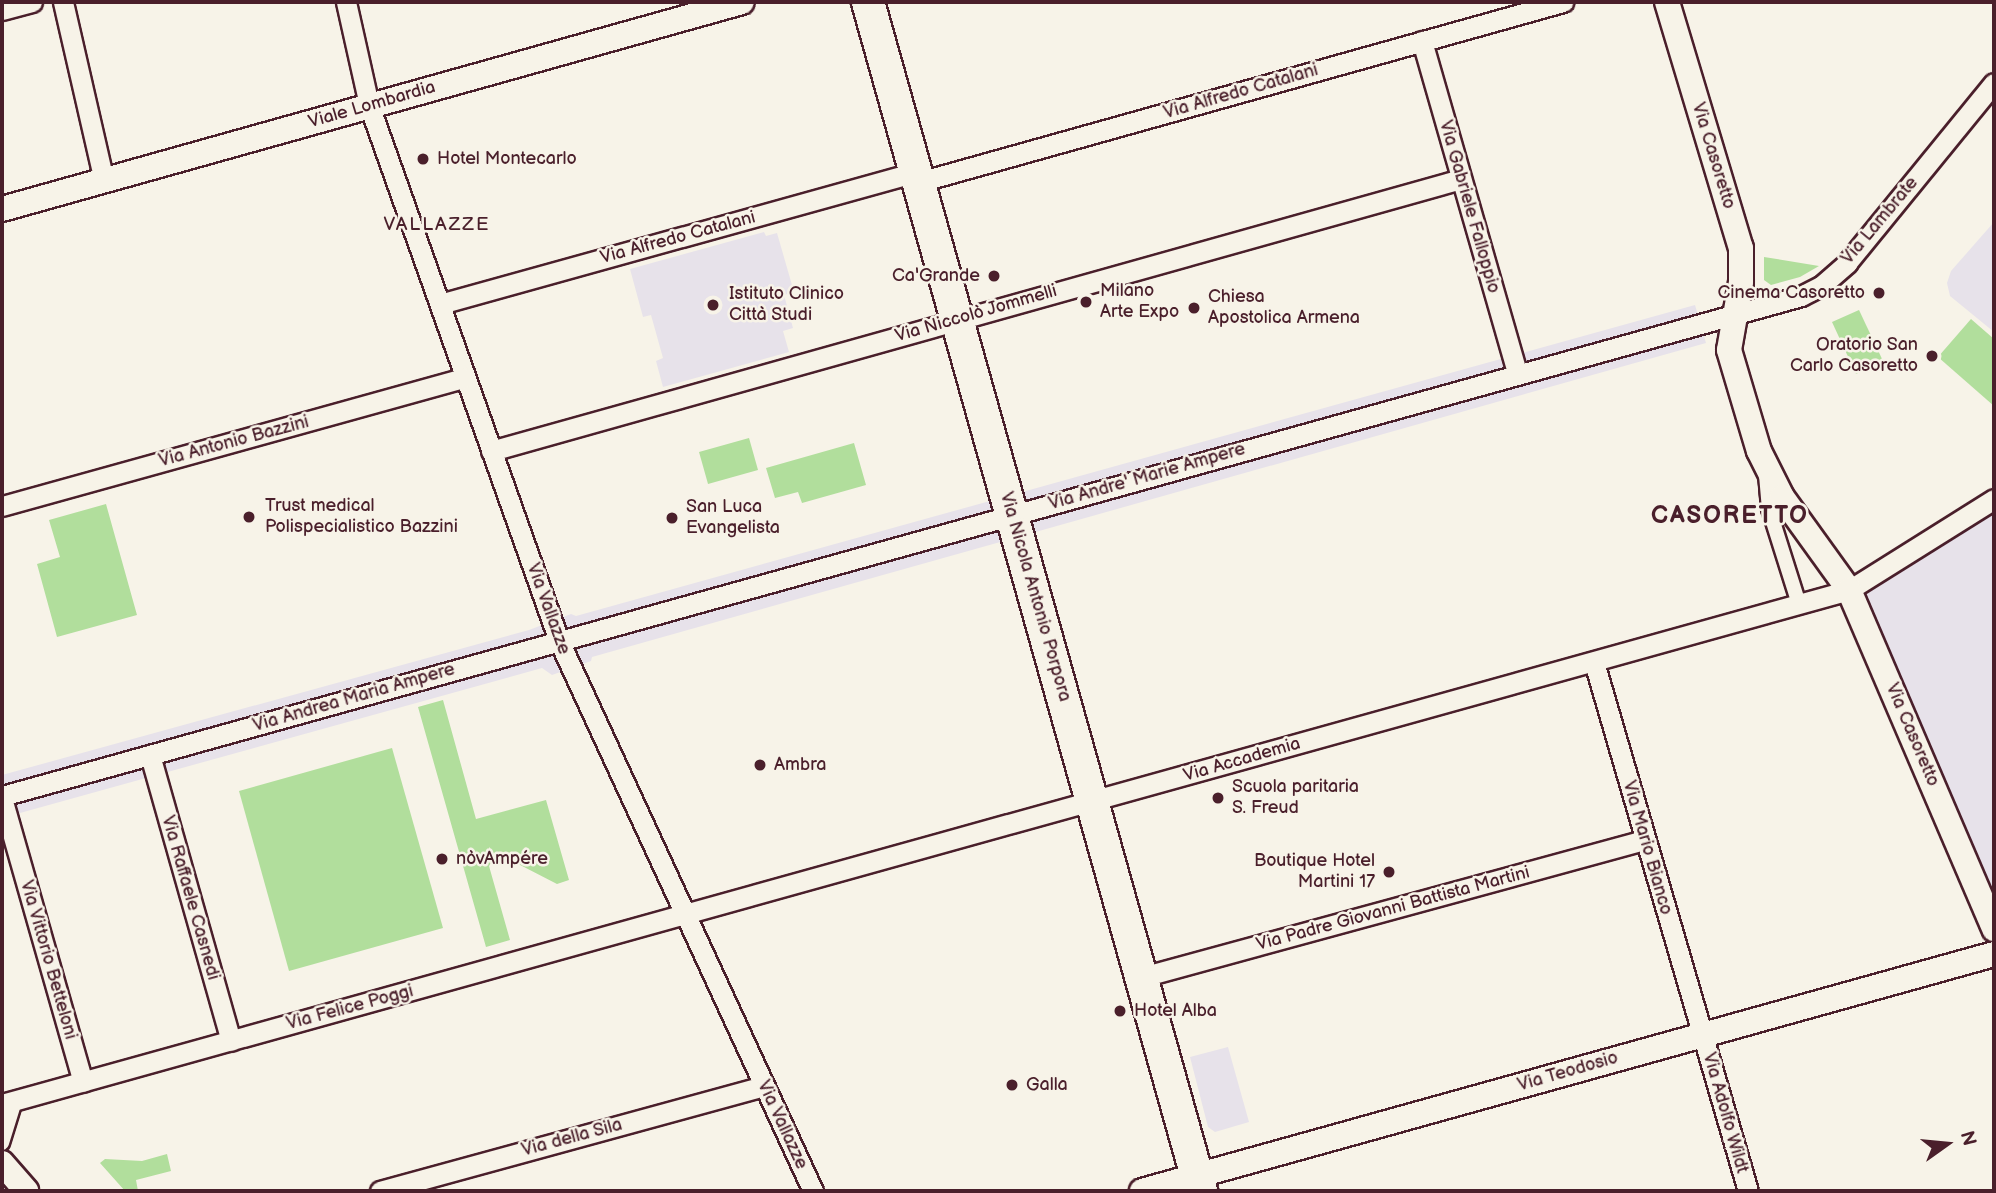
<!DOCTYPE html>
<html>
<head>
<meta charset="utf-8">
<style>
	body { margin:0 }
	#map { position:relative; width:1996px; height:1193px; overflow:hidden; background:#f7f3e8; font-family:"Balsamiq Sans",sans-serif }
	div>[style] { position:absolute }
	.built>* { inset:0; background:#e7e2ea }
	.green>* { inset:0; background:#b1de9c }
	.roads { filter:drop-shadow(2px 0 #4a1f2b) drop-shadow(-2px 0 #4a1f2b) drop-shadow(0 2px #4a1f2b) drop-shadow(0 -2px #4a1f2b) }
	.pedestrian>* { height:14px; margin:-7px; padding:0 7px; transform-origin:7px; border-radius:7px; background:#f7f3e8 }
	.minor>* { height:19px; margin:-9.5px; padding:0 9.5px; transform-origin:9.5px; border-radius:9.5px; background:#f7f3e8 }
	.tertiary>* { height:24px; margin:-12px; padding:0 12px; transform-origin:12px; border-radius:12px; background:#f7f3e8 }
	.primary>* { height:32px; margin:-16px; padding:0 16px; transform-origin:16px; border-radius:16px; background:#f7f3e8 }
	.dots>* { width:19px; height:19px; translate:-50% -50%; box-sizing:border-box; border:4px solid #f7f3e8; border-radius:50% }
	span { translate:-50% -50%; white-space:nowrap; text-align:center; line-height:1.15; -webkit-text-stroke:5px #f7f3e8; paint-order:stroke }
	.street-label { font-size:18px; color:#4a1f2b }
	.poi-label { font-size:18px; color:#4a1f2b }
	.left { translate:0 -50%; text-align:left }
	.right { translate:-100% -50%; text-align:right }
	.neighbourhood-label { font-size:19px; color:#4a1f2b; letter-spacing:2px }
	.district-label { font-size:24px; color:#4a1f2b; font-weight:700; letter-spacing:2px }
	.frame { position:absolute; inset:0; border:4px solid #4a1f2b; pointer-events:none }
	.north { position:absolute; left:1912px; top:1109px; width:70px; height:70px; -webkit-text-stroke:5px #f7f3e8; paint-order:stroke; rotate:75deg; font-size:19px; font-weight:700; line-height:28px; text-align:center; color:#4a1f2b }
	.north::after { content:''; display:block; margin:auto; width:24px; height:32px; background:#4a1f2b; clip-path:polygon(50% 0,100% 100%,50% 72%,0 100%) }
</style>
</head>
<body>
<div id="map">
	<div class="built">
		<div style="clip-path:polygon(1994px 222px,1994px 332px,1950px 296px,1947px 283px,1951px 271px)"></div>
		<div style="clip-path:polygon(764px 232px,766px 236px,777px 233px,794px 292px,784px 295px,793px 328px,783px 331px,789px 352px,663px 387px,656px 361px,663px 358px,651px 315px,643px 317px,630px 269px)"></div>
		<div style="clip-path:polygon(1695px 305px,1706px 343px,592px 657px,591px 661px,552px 675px,542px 668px,2px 818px,2px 775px,529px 630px,571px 614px,576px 616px)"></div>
		<div style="clip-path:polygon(1994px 502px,1994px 925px,1852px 591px)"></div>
		<div style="clip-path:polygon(1228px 1047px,1249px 1122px,1215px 1132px,1208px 1127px,1190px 1057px)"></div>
	</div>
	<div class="green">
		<div style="clip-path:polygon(1764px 257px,1819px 266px,1800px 277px,1771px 285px,1764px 280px)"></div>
		<div style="clip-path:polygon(1859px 310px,1883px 361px,1856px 374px,1832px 322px)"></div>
		<div style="clip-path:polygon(1971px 319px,1994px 339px,1994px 406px,1938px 357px)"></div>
		<div style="clip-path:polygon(749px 438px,758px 470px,708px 484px,699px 452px)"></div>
		<div style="clip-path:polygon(854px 443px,866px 485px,802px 503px,798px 492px,775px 498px,766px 468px)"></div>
		<div style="clip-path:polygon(106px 504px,137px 615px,57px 637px,37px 564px,60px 557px,49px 520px)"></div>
		<div style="clip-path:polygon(443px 700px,476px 819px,546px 800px,569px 880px,557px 884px,497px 853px,489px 866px,510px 940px,486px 947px,418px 707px)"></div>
		<div style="clip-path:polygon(392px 748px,443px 928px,289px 971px,239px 791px)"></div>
		<div style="clip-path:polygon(167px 1154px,171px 1171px,136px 1180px,138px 1191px,125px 1191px,100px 1163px,105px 1159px,142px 1161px)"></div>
	</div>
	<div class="roads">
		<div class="pedestrian">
			<div style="left:1766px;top:475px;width:34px;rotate:85deg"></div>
			<div style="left:1769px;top:509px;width:100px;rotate:72.5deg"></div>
			<div style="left:2px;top:1143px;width:44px;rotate:-72.8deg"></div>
		</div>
		<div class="minor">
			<div style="left:63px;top:2px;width:184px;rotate:77.1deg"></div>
			<div style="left:346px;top:2px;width:106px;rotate:77.4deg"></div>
			<div style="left:369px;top:105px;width:569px;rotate:70.48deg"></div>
			<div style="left:559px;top:641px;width:606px;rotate:65.21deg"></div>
			<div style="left:2px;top:10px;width:31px;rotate:-15deg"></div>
			<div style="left:1422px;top:41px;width:345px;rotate:74deg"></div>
			<div style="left:919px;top:182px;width:669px;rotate:-15.62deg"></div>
			<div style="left:440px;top:304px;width:494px;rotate:-15.5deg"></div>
			<div style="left:491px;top:451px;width:1007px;rotate:-15.66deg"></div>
			<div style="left:2px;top:506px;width:480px;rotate:-15.5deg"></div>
			<div style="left:1594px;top:662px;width:551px;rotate:73.77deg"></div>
			<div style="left:150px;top:755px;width:297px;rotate:74.2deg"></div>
			<div style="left:2px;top:796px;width:1867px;rotate:-15.53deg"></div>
			<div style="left:1801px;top:296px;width:22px;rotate:-27deg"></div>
			<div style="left:1821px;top:286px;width:35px;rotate:-41deg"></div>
			<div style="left:1847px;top:263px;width:232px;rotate:-50.8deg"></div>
			<div style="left:2px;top:798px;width:295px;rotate:74.1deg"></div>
			<div style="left:1142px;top:977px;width:520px;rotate:-15.26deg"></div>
			<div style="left:2px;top:1104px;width:1917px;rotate:-15.55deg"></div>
			<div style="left:1849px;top:590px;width:171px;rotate:-32.1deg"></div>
			<div style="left:380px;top:1191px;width:397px;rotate:-15.3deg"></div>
		</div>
		<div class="tertiary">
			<div style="left:1667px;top:2px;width:257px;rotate:73.3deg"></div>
			<div style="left:1741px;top:248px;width:34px;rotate:90deg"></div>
			<div style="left:1741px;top:282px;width:69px;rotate:100deg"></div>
			<div style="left:1729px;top:350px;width:105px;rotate:73.5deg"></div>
			<div style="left:1759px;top:451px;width:51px;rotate:63.4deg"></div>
			<div style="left:1782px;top:497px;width:115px;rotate:54.2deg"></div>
			<div style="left:1849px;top:590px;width:369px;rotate:66.8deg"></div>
			<div style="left:2px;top:209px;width:768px;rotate:-15.63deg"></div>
			<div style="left:2px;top:1163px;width:37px;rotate:49deg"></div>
			<div style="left:1142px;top:1191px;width:884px;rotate:-15.54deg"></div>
		</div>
		<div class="primary">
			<div style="left:868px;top:2px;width:1235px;rotate:74.35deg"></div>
		</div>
	</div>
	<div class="dots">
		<div style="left:423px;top:159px;background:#4a1f2b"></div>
		<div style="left:994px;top:276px;background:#4a1f2b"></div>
		<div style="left:1879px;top:293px;background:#4a1f2b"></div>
		<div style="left:1086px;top:302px;background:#4a1f2b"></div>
		<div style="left:713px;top:305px;background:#4a1f2b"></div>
		<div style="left:1194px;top:308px;background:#4a1f2b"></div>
		<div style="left:1932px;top:356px;background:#4a1f2b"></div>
		<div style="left:249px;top:517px;background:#4a1f2b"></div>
		<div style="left:672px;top:518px;background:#4a1f2b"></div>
		<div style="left:760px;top:765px;background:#4a1f2b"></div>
		<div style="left:1218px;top:798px;background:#4a1f2b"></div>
		<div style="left:442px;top:859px;background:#4a1f2b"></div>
		<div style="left:1389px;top:872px;background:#4a1f2b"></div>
		<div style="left:1120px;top:1011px;background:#4a1f2b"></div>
		<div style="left:1012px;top:1085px;background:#4a1f2b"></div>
	</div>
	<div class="street-label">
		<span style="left:1241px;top:92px;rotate:-16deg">Via Alfredo Catalani</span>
		<span style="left:372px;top:105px;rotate:-16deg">Viale Lombardia</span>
		<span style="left:1713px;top:156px;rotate:73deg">Via Casoretto</span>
		<span style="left:1469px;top:207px;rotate:74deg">Via Gabriele Falloppio</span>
		<span style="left:1880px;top:221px;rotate:-50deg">Via Lambrate</span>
		<span style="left:678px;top:238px;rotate:-15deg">Via Alfredo Catalani</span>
		<span style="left:976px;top:314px;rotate:-16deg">Via Niccolò Jommelli</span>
		<span style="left:234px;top:442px;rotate:-15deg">Via Antonio Bazzini</span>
		<span style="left:1147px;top:477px;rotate:-16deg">Via Andre' Marie Ampere</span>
		<span style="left:1035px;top:597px;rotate:74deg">Via Nicola Antonio Porpora</span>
		<span style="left:548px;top:609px;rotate:70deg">Via Vallazze</span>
		<span style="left:354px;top:698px;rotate:-16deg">Via Andrea Maria Ampere</span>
		<span style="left:1912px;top:735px;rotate:67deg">Via Casoretto</span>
		<span style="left:1242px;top:760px;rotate:-16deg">Via Accademia</span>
		<span style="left:1647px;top:848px;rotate:74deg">Via Mario Bianco</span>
		<span style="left:190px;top:898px;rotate:74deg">Via Raffaele Casnedi</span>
		<span style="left:1393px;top:909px;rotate:-15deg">Via Padre Giovanni Battista Martini</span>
		<span style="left:48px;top:960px;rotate:74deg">Via Vittorio Betteloni</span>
		<span style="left:350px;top:1008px;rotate:-15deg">Via Felice Poggi</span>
		<span style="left:1568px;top:1072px;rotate:-16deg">Via Teodosio</span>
		<span style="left:1725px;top:1113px;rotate:74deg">Via Adolfo Wildt</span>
		<span style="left:782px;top:1125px;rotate:65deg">Via Vallazze</span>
		<span style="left:572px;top:1138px;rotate:-15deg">Via della Sila</span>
	</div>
	<div class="poi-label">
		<span class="left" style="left:437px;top:159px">Hotel Montecarlo</span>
		<span class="right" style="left:980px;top:276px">Ca'Grande</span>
		<span class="left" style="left:1100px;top:302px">Milano<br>Arte Expo</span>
		<span class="right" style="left:1865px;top:293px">Cinema Casoretto</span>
		<span class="left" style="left:729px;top:305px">Istituto Clinico<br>Città Studi</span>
		<span class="left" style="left:1208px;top:308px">Chiesa<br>Apostolica Armena</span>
		<span class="right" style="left:1918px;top:356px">Oratorio San<br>Carlo Casoretto</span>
		<span class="left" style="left:265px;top:517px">Trust medical<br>Polispecialistico Bazzini</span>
		<span class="left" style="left:686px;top:518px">San Luca<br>Evangelista</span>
		<span class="left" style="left:774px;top:765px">Ambra</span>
		<span class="left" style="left:1232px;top:798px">Scuola paritaria<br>S. Freud</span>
		<span class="left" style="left:456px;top:859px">nòvAmpére</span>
		<span class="right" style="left:1375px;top:872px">Boutique Hotel<br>Martini 17</span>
		<span class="left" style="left:1134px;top:1011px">Hotel Alba</span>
		<span class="left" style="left:1026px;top:1085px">Galla</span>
	</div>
	<div class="neighbourhood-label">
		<span style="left:437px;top:225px">VALLAZZE</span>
	</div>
	<div class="district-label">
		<span style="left:1730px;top:516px">CASORETTO</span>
	</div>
	<div class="frame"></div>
	<div class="north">N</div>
</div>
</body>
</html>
